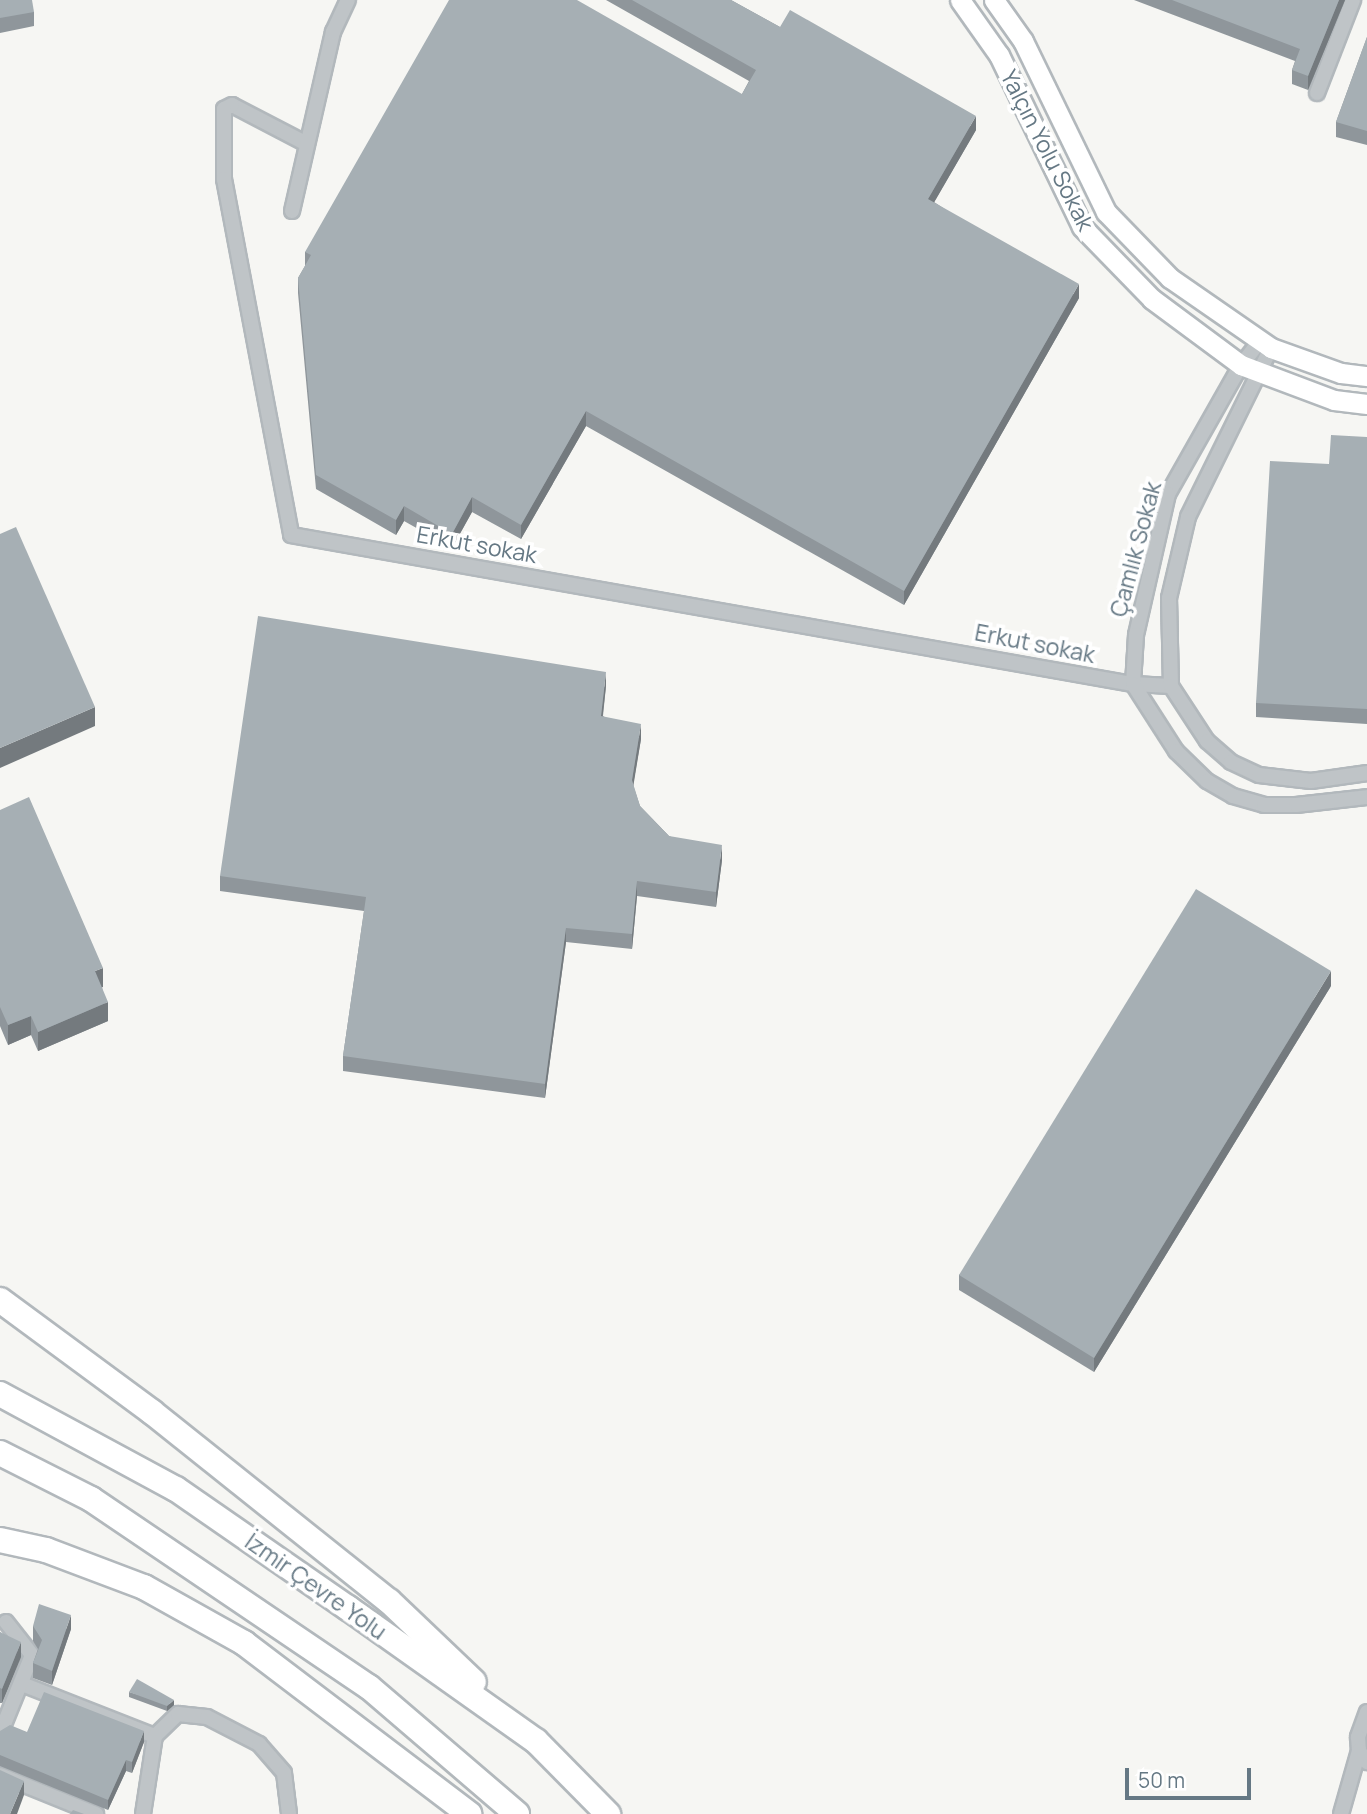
<!DOCTYPE html>
<html>
<head>
<meta charset="utf-8">
<style>
	body { margin:0 }
	#map { position:relative; width:1367px; height:1814px; overflow:hidden; background:#f6f6f3; font-family:Manrope,sans-serif }
	div>[style] { position:absolute }
	.roads { filter:drop-shadow(2px 0 #b2b8bc) drop-shadow(-2px 0 #b2b8bc) drop-shadow(0 2px #b2b8bc) drop-shadow(0 -2px #b2b8bc) }
	.street>* { height:14px; margin:-7px; padding:0 7px; transform-origin:7px; border-radius:7px; background:#bfc4c7 }
	.secondary>* { height:19px; margin:-9.5px; padding:0 9.5px; transform-origin:9.5px; border-radius:9.5px; background:#fff }
	.highway>* { height:24px; margin:-12px; padding:0 12px; transform-origin:12px; border-radius:12px; background:#fff }
	.wall>* { inset:0; background:#8f969b }
	.shaded-wall>* { inset:0; background:#747a7e }
	.building>* { inset:0; background:#a6afb4 }
	span { translate:-50% -50%; white-space:nowrap; text-align:center; line-height:1.15; -webkit-text-stroke:7px #fff; paint-order:stroke }
	.street-label { font-size:23px; color:#657884 }
	.scale { position:absolute; left:1125px; top:1768px; width:126px; height:32px; box-sizing:border-box; border:4px solid #657884; border-top:0; padding-left:9px; font-size:21px; line-height:24px; white-space:nowrap; color:#657884; -webkit-text-stroke:5px #fff; paint-order:stroke }
</style>
</head>
<body>
<div id="map">
	<div class="roads">
		<div class="street">
			<div style="left:1317px;top:93px;width:100px;rotate:-68.8deg"></div>
			<div style="left:305px;top:143px;width:82px;rotate:-152.5deg"></div>
			<div style="left:232px;top:105px;width:9px;rotate:153deg"></div>
			<div style="left:224px;top:109px;width:70px;rotate:90deg"></div>
			<div style="left:224px;top:179px;width:362px;rotate:79.3deg"></div>
			<div style="left:291px;top:535px;width:855px;rotate:10.04deg"></div>
			<div style="left:1133px;top:684px;width:38px;rotate:3deg"></div>
			<div style="left:292px;top:211px;width:184px;rotate:-77.1deg"></div>
			<div style="left:333px;top:32px;width:35px;rotate:-65deg"></div>
			<div style="left:1260px;top:341px;width:31px;rotate:128deg"></div>
			<div style="left:1241px;top:365px;width:148px;rotate:119.5deg"></div>
			<div style="left:1168px;top:494px;width:145px;rotate:102.8deg"></div>
			<div style="left:1136px;top:635px;width:49px;rotate:93.5deg"></div>
			<div style="left:1133px;top:684px;width:80px;rotate:57.3deg"></div>
			<div style="left:1176px;top:751px;width:43px;rotate:44.1deg"></div>
			<div style="left:1207px;top:781px;width:30px;rotate:30deg"></div>
			<div style="left:1233px;top:796px;width:32px;rotate:16deg"></div>
			<div style="left:1264px;top:805px;width:32px"></div>
			<div style="left:1296px;top:805px;width:71px;rotate:-6.4deg"></div>
			<div style="left:1271px;top:348px;width:188px;rotate:116.2deg"></div>
			<div style="left:1188px;top:517px;width:83px;rotate:103.2deg"></div>
			<div style="left:1169px;top:598px;width:88px;rotate:88.7deg"></div>
			<div style="left:1171px;top:686px;width:66px;rotate:56.8deg"></div>
			<div style="left:1207px;top:741px;width:32px;rotate:41deg"></div>
			<div style="left:1231px;top:762px;width:31px;rotate:25deg"></div>
			<div style="left:1259px;top:775px;width:52px;rotate:6.6deg"></div>
			<div style="left:1311px;top:781px;width:57px;rotate:-8.1deg"></div>
			<div style="left:22px;top:1684px;width:143px;rotate:21.4deg"></div>
			<div style="left:1367px;top:1712px;width:27px;rotate:110deg"></div>
			<div style="left:1358px;top:1737px;width:14px;rotate:86deg"></div>
			<div style="left:1359px;top:1751px;width:14px;rotate:54deg"></div>
			<div style="left:0;top:1734px;width:85px;rotate:-67.9deg"></div>
			<div style="left:32px;top:1655px;width:42px;rotate:-128.2deg"></div>
			<div style="left:155px;top:1736px;width:32px;rotate:-44deg"></div>
			<div style="left:178px;top:1714px;width:29px;rotate:6deg"></div>
			<div style="left:207px;top:1717px;width:59px;rotate:27.4deg"></div>
			<div style="left:259px;top:1744px;width:38px;rotate:49deg"></div>
			<div style="left:284px;top:1773px;width:41px;rotate:83deg"></div>
			<div style="left:0;top:1775px;width:104px;rotate:22.1deg"></div>
			<div style="left:143px;top:1814px;width:79px;rotate:-81.3deg"></div>
			<div style="left:1341px;top:1814px;width:66px;rotate:-74.1deg"></div>
		</div>
		<div class="secondary">
			<div style="left:960px;top:0;width:67px;rotate:54.7deg"></div>
			<div style="left:999px;top:55px;width:191px;rotate:64.2deg"></div>
			<div style="left:1082px;top:227px;width:100px;rotate:45.8deg"></div>
			<div style="left:1152px;top:299px;width:111px;rotate:36.6deg"></div>
			<div style="left:1241px;top:365px;width:99px;rotate:20.6deg"></div>
			<div style="left:1334px;top:400px;width:33px;rotate:7deg"></div>
			<div style="left:994px;top:0;width:50px;rotate:54.7deg"></div>
			<div style="left:1023px;top:41px;width:190px;rotate:64.1deg"></div>
			<div style="left:1106px;top:212px;width:92px;rotate:45.9deg"></div>
			<div style="left:1170px;top:278px;width:123px;rotate:34.7deg"></div>
			<div style="left:1271px;top:348px;width:74px;rotate:19.7deg"></div>
			<div style="left:1341px;top:373px;width:26px;rotate:7deg"></div>
		</div>
		<div class="highway">
			<div style="left:0;top:1300px;width:189px;rotate:36.4deg"></div>
			<div style="left:152px;top:1412px;width:303px;rotate:38.6deg"></div>
			<div style="left:389px;top:1601px;width:117px;rotate:43.6deg"></div>
			<div style="left:0;top:1394px;width:200px;rotate:28.4deg"></div>
			<div style="left:176px;top:1489px;width:209px;rotate:34.7deg"></div>
			<div style="left:348px;top:1608px;width:230px;rotate:35.3deg"></div>
			<div style="left:536px;top:1741px;width:103px;rotate:45.4deg"></div>
			<div style="left:0;top:1453px;width:102px;rotate:26.8deg"></div>
			<div style="left:91px;top:1499px;width:336px;rotate:34.1deg"></div>
			<div style="left:369px;top:1687px;width:195px;rotate:40.6deg"></div>
			<div style="left:0;top:1540px;width:47px;rotate:12.3deg"></div>
			<div style="left:46px;top:1550px;width:105px;rotate:20.7deg"></div>
			<div style="left:144px;top:1587px;width:115px;rotate:29.2deg"></div>
			<div style="left:244px;top:1643px;width:283px;rotate:37.2deg"></div>
		</div>
	</div>
	<div class="wall">
		<div style="clip-path:polygon(0 0,34px 12px,34px 26px,0 33px)"></div>
		<div style="clip-path:polygon(606px 0,731px 0,780px 27px,976px 130px,934px 202px,1079px 298px,904px 605px,586px 426px,521px 539px,472px 512px,452px 548px,404px 521px,396px 535px,316px 489px,298px 293px,298px 278px,305px 266px,305px 252px,742px 94px,749px 81px)"></div>
		<div style="clip-path:polygon(1134px 0,1345px 0,1308px 90px,1292px 84px,1292px 70px,1295px 61px)"></div>
		<div style="clip-path:polygon(1367px 37px,1367px 145px,1336px 137px,1336px 122px)"></div>
		<div style="clip-path:polygon(1367px 437px,1367px 724px,1256px 717px,1256px 703px,1329px 464px)"></div>
		<div style="clip-path:polygon(606px 686px,603px 716px,641px 739px,633px 785px,640px 806px,669px 836px,722px 860px,716px 907px,637px 896px,632px 949px,566px 942px,545px 1098px,343px 1071px,343px 1056px,364px 911px,220px 891px,220px 876px)"></div>
		<div style="clip-path:polygon(0 810px,103px 987px,102px 987px,108px 1021px,38px 1051px,31px 1035px,8px 1045px,0 1026px)"></div>
		<div style="clip-path:polygon(1331px 986px,1094px 1372px,959px 1290px,959px 1275px)"></div>
		<div style="clip-path:polygon(33px 1626px,71px 1629px,52px 1685px,33px 1678px,33px 1663px,38px 1649px,33px 1641px)"></div>
		<div style="clip-path:polygon(0 1632px,21px 1657px,2px 1703px,0 1703px)"></div>
		<div style="clip-path:polygon(129px 1692px,174px 1705px,167px 1711px,129px 1697px)"></div>
		<div style="clip-path:polygon(0 1731px,27px 1732px,144px 1742px,132px 1773px,126px 1771px,108px 1810px,0 1766px)"></div>
	</div>
	<div class="shaded-wall">
		<div style="clip-path:polygon(1339px 0,1345px 0,1308px 90px,1308px 76px)"></div>
		<div style="clip-path:polygon(976px 116px,976px 130px,928px 213px,928px 199px)"></div>
		<div style="clip-path:polygon(1079px 284px,1079px 298px,904px 605px,904px 591px)"></div>
		<div style="clip-path:polygon(586px 411px,586px 426px,521px 539px,521px 525px)"></div>
		<div style="clip-path:polygon(472px 497px,472px 512px,452px 548px,452px 534px)"></div>
		<div style="clip-path:polygon(404px 506px,404px 521px,396px 535px,396px 520px)"></div>
		<div style="clip-path:polygon(606px 672px,606px 686px,601px 730px,601px 716px)"></div>
		<div style="clip-path:polygon(95px 707px,95px 726px,0 768px,0 748px)"></div>
		<div style="clip-path:polygon(641px 724px,641px 739px,632px 794px,632px 780px)"></div>
		<div style="clip-path:polygon(722px 845px,722px 860px,716px 907px,716px 892px)"></div>
		<div style="clip-path:polygon(637px 881px,637px 896px,632px 949px,632px 934px)"></div>
		<div style="clip-path:polygon(566px 928px,566px 942px,545px 1098px,545px 1084px)"></div>
		<div style="clip-path:polygon(103px 968px,103px 987px,95px 990px,95px 971px)"></div>
		<div style="clip-path:polygon(1331px 971px,1331px 986px,1094px 1372px,1094px 1358px)"></div>
		<div style="clip-path:polygon(108px 1002px,108px 1021px,38px 1051px,38px 1032px)"></div>
		<div style="clip-path:polygon(31px 1016px,31px 1035px,8px 1045px,8px 1025px)"></div>
		<div style="clip-path:polygon(71px 1615px,71px 1629px,52px 1685px,52px 1671px)"></div>
		<div style="clip-path:polygon(21px 1642px,21px 1657px,2px 1703px,2px 1689px)"></div>
		<div style="clip-path:polygon(174px 1700px,174px 1705px,167px 1711px,167px 1706px)"></div>
		<div style="clip-path:polygon(144px 1731px,144px 1742px,132px 1773px,132px 1762px)"></div>
		<div style="clip-path:polygon(126px 1760px,126px 1771px,108px 1810px,108px 1800px)"></div>
		<div style="clip-path:polygon(24px 1781px,24px 1795px,17px 1814px,10px 1814px)"></div>
	</div>
	<div class="building">
		<div style="clip-path:polygon(0 0,32px 0,34px 12px,0 18px)"></div>
		<div style="clip-path:polygon(449px 0,577px 0,742px 94px,756px 70px,632px 0,731px 0,780px 27px,790px 10px,976px 116px,928px 199px,1079px 284px,904px 591px,586px 411px,521px 525px,472px 497px,452px 534px,404px 506px,396px 520px,316px 475px,298px 278px,311px 255px,305px 252px)"></div>
		<div style="clip-path:polygon(1172px 0,1339px 0,1308px 76px,1292px 70px,1300px 49px)"></div>
		<div style="clip-path:polygon(1367px 37px,1367px 131px,1336px 122px)"></div>
		<div style="clip-path:polygon(1331px 435px,1367px 437px,1367px 709px,1256px 703px,1270px 461px,1329px 464px)"></div>
		<div style="clip-path:polygon(16px 527px,95px 707px,0 748px,0 534px)"></div>
		<div style="clip-path:polygon(258px 616px,606px 672px,601px 716px,641px 724px,632px 780px,640px 806px,669px 836px,722px 845px,716px 892px,637px 881px,632px 934px,566px 928px,545px 1084px,343px 1056px,366px 897px,220px 876px)"></div>
		<div style="clip-path:polygon(29px 797px,103px 968px,95px 971px,108px 1002px,38px 1032px,31px 1016px,8px 1025px,0 1007px,0 810px)"></div>
		<div style="clip-path:polygon(1196px 889px,1331px 971px,1094px 1358px,959px 1275px)"></div>
		<div style="clip-path:polygon(39px 1604px,71px 1615px,52px 1671px,33px 1663px,42px 1640px,33px 1626px)"></div>
		<div style="clip-path:polygon(0 1632px,21px 1642px,2px 1689px,0 1688px)"></div>
		<div style="clip-path:polygon(137px 1679px,174px 1700px,167px 1706px,129px 1692px)"></div>
		<div style="clip-path:polygon(44px 1692px,144px 1731px,132px 1762px,126px 1760px,108px 1800px,0 1755px,0 1731px,10px 1725px,27px 1732px)"></div>
		<div style="clip-path:polygon(0 1770px,24px 1781px,10px 1814px,0 1814px)"></div>
		<div style="clip-path:polygon(73px 1810px,84px 1814px,70px 1814px)"></div>
	</div>
	<div class="street-label">
		<span style="left:1048px;top:150px;rotate:63deg">Yalçın Yolu Sokak</span>
		<span style="left:477px;top:544px;rotate:10deg">Erkut sokak</span>
		<span style="left:1135px;top:549px;rotate:-75deg">Çamlık Sokak</span>
		<span style="left:1035px;top:643px;rotate:11deg">Erkut sokak</span>
		<span style="left:316px;top:1586px;rotate:35deg">İzmir Çevre Yolu</span>
	</div>
	<div class="scale">50 m</div>
</div>
</body>
</html>
